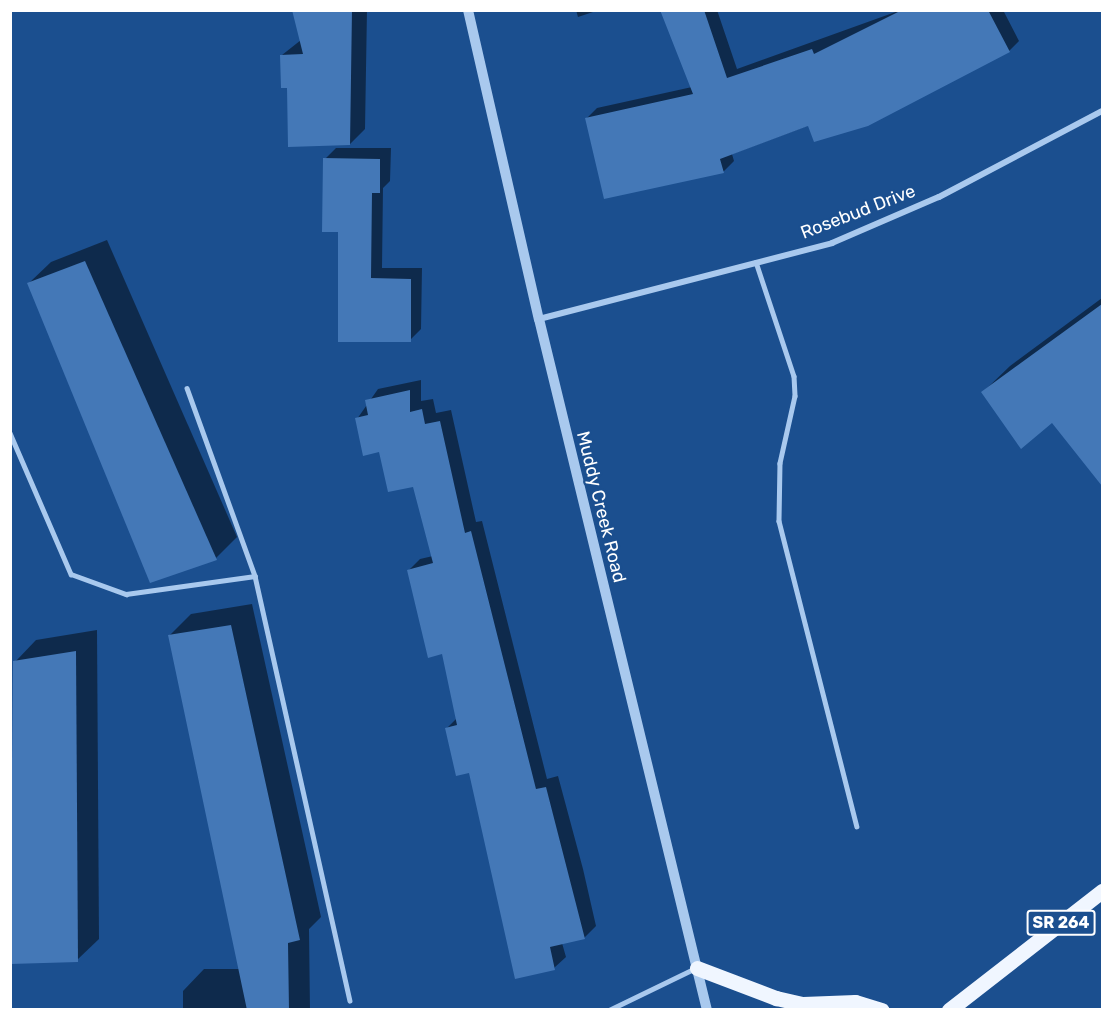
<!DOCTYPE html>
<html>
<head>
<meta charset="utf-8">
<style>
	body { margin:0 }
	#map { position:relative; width:1113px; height:1020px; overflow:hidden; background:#1b4f8f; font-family:Rubik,sans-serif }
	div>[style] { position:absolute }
	.shadow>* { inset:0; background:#0007 }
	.building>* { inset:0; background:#4478b7 }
	.service>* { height:4.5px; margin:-2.25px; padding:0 2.25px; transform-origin:2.25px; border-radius:2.25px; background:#a9c9ee }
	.minor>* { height:6px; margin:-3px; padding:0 3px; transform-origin:3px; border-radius:3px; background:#a9c9ee }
	.tertiary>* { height:10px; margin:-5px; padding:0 5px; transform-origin:5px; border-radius:5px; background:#a9c9ee }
	.primary>* { height:15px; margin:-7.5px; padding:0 7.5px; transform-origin:7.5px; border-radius:7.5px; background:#f0f6ff }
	span { translate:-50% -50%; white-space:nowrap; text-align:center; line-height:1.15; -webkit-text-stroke:4.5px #1b4f8f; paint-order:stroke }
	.shield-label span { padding:2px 4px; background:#1b4f8f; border:2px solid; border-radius:4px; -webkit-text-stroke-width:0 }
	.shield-label { font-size:16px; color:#fff; font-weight:700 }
	.street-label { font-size:18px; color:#fff }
	.frame { position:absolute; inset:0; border:12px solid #fff; pointer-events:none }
</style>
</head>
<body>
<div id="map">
	<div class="shadow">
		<div style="clip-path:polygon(294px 10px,367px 10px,365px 129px,350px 144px,288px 86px,282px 55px,301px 40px)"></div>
		<div style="clip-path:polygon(576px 10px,599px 10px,578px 17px)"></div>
		<div style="clip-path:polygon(665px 10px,717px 10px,737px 69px,901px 10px,1003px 10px,1019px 41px,1009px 51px,732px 154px,734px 161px,724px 171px,605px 198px,587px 118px,597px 108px,692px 87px)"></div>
		<div style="clip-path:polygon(336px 148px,391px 148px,390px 181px,383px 188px,382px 268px,422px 268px,421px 329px,410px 340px,340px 231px,325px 159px)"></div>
		<div style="clip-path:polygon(107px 240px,237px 537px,216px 558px,29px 283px,51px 262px)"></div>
		<div style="clip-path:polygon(1102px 298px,1102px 484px,1052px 421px,983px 392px,1010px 366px)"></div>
		<div style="clip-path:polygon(421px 380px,421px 401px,433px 399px,436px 413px,451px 410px,476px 522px,482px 521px,547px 779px,558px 776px,583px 869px,596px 926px,584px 938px,562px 943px,566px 957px,554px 968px,470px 771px,447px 728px,457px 718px,443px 653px,409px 570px,420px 559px,433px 556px,414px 485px,380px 450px,357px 419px,378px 389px)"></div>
		<div style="clip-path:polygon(252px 604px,321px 917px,309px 929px,310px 1010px,183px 1010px,183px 991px,204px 969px,240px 969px,170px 635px,191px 614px)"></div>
		<div style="clip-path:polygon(97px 630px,99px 939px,77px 960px,15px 662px,36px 640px)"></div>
	</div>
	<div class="building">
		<div style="clip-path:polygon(292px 10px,352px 10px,350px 145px,288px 147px,287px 88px,281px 88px,280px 55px,303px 54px)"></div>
		<div style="clip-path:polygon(660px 10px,704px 10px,727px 78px,812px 49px,814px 54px,902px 10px,988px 10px,1010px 52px,868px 126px,814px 142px,808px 126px,720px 159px,724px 173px,604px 199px,585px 118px,693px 94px)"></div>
		<div style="clip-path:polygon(323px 158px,380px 159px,380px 193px,372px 193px,371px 278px,411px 279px,411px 342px,338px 342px,338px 232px,322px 232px)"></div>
		<div style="clip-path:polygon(85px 261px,217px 560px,150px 583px,27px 283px)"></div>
		<div style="clip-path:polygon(1102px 304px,1102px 486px,1052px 423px,1021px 449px,981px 392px)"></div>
		<div style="clip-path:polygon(410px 390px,410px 412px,422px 409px,425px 424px,440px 421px,465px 533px,471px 531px,536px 789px,546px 787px,585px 939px,550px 947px,555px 970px,515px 979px,469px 773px,456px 776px,445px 728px,457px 725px,442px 654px,428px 658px,407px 570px,433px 563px,413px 487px,388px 492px,379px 452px,363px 456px,355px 418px,368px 415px,365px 400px)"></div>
		<div style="clip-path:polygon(231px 625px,300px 940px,288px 943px,289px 1010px,247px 1010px,168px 635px)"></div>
		<div style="clip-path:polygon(76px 651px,78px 962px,10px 964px,13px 661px)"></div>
	</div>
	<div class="service">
		<div style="left:756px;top:262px;width:120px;rotate:71.6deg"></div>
		<div style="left:794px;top:376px;width:20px;rotate:87deg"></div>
		<div style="left:795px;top:396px;width:69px;rotate:102.6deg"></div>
		<div style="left:780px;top:463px;width:58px;rotate:91deg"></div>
		<div style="left:779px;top:521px;width:315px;rotate:75.7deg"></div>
		<div style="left:187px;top:388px;width:200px;rotate:70.1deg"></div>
		<div style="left:10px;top:433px;width:154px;rotate:66.6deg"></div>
		<div style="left:71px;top:574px;width:59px;rotate:20deg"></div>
		<div style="left:126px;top:594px;width:130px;rotate:-7.9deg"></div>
		<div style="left:255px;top:576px;width:435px;rotate:77.4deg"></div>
		<div style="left:609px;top:1010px;width:94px;rotate:-25.8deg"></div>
	</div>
	<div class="minor">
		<div style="left:539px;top:319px;width:303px;rotate:-14.5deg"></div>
		<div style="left:832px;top:243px;width:116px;rotate:-23.3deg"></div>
		<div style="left:939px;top:197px;width:184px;rotate:-27.8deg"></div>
	</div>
	<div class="tertiary">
		<div style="left:468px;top:10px;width:317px;rotate:77.1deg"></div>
		<div style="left:539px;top:319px;width:711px;rotate:76.34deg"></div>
	</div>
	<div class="primary">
		<div style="left:697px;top:968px;width:85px;rotate:20.8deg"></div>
		<div style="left:776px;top:998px;width:28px;rotate:13deg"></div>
		<div style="left:803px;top:1004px;width:52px;rotate:-2.2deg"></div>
		<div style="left:855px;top:1002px;width:28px;rotate:17deg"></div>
		<div style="left:949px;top:1010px;width:194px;rotate:-37.9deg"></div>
	</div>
	<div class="shield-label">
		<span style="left:1061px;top:923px">SR 264</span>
	</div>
	<div class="street-label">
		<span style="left:858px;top:212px;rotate:-21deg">Rosebud Drive</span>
		<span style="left:601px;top:507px;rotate:76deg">Muddy Creek Road</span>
	</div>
	<div class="frame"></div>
</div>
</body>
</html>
